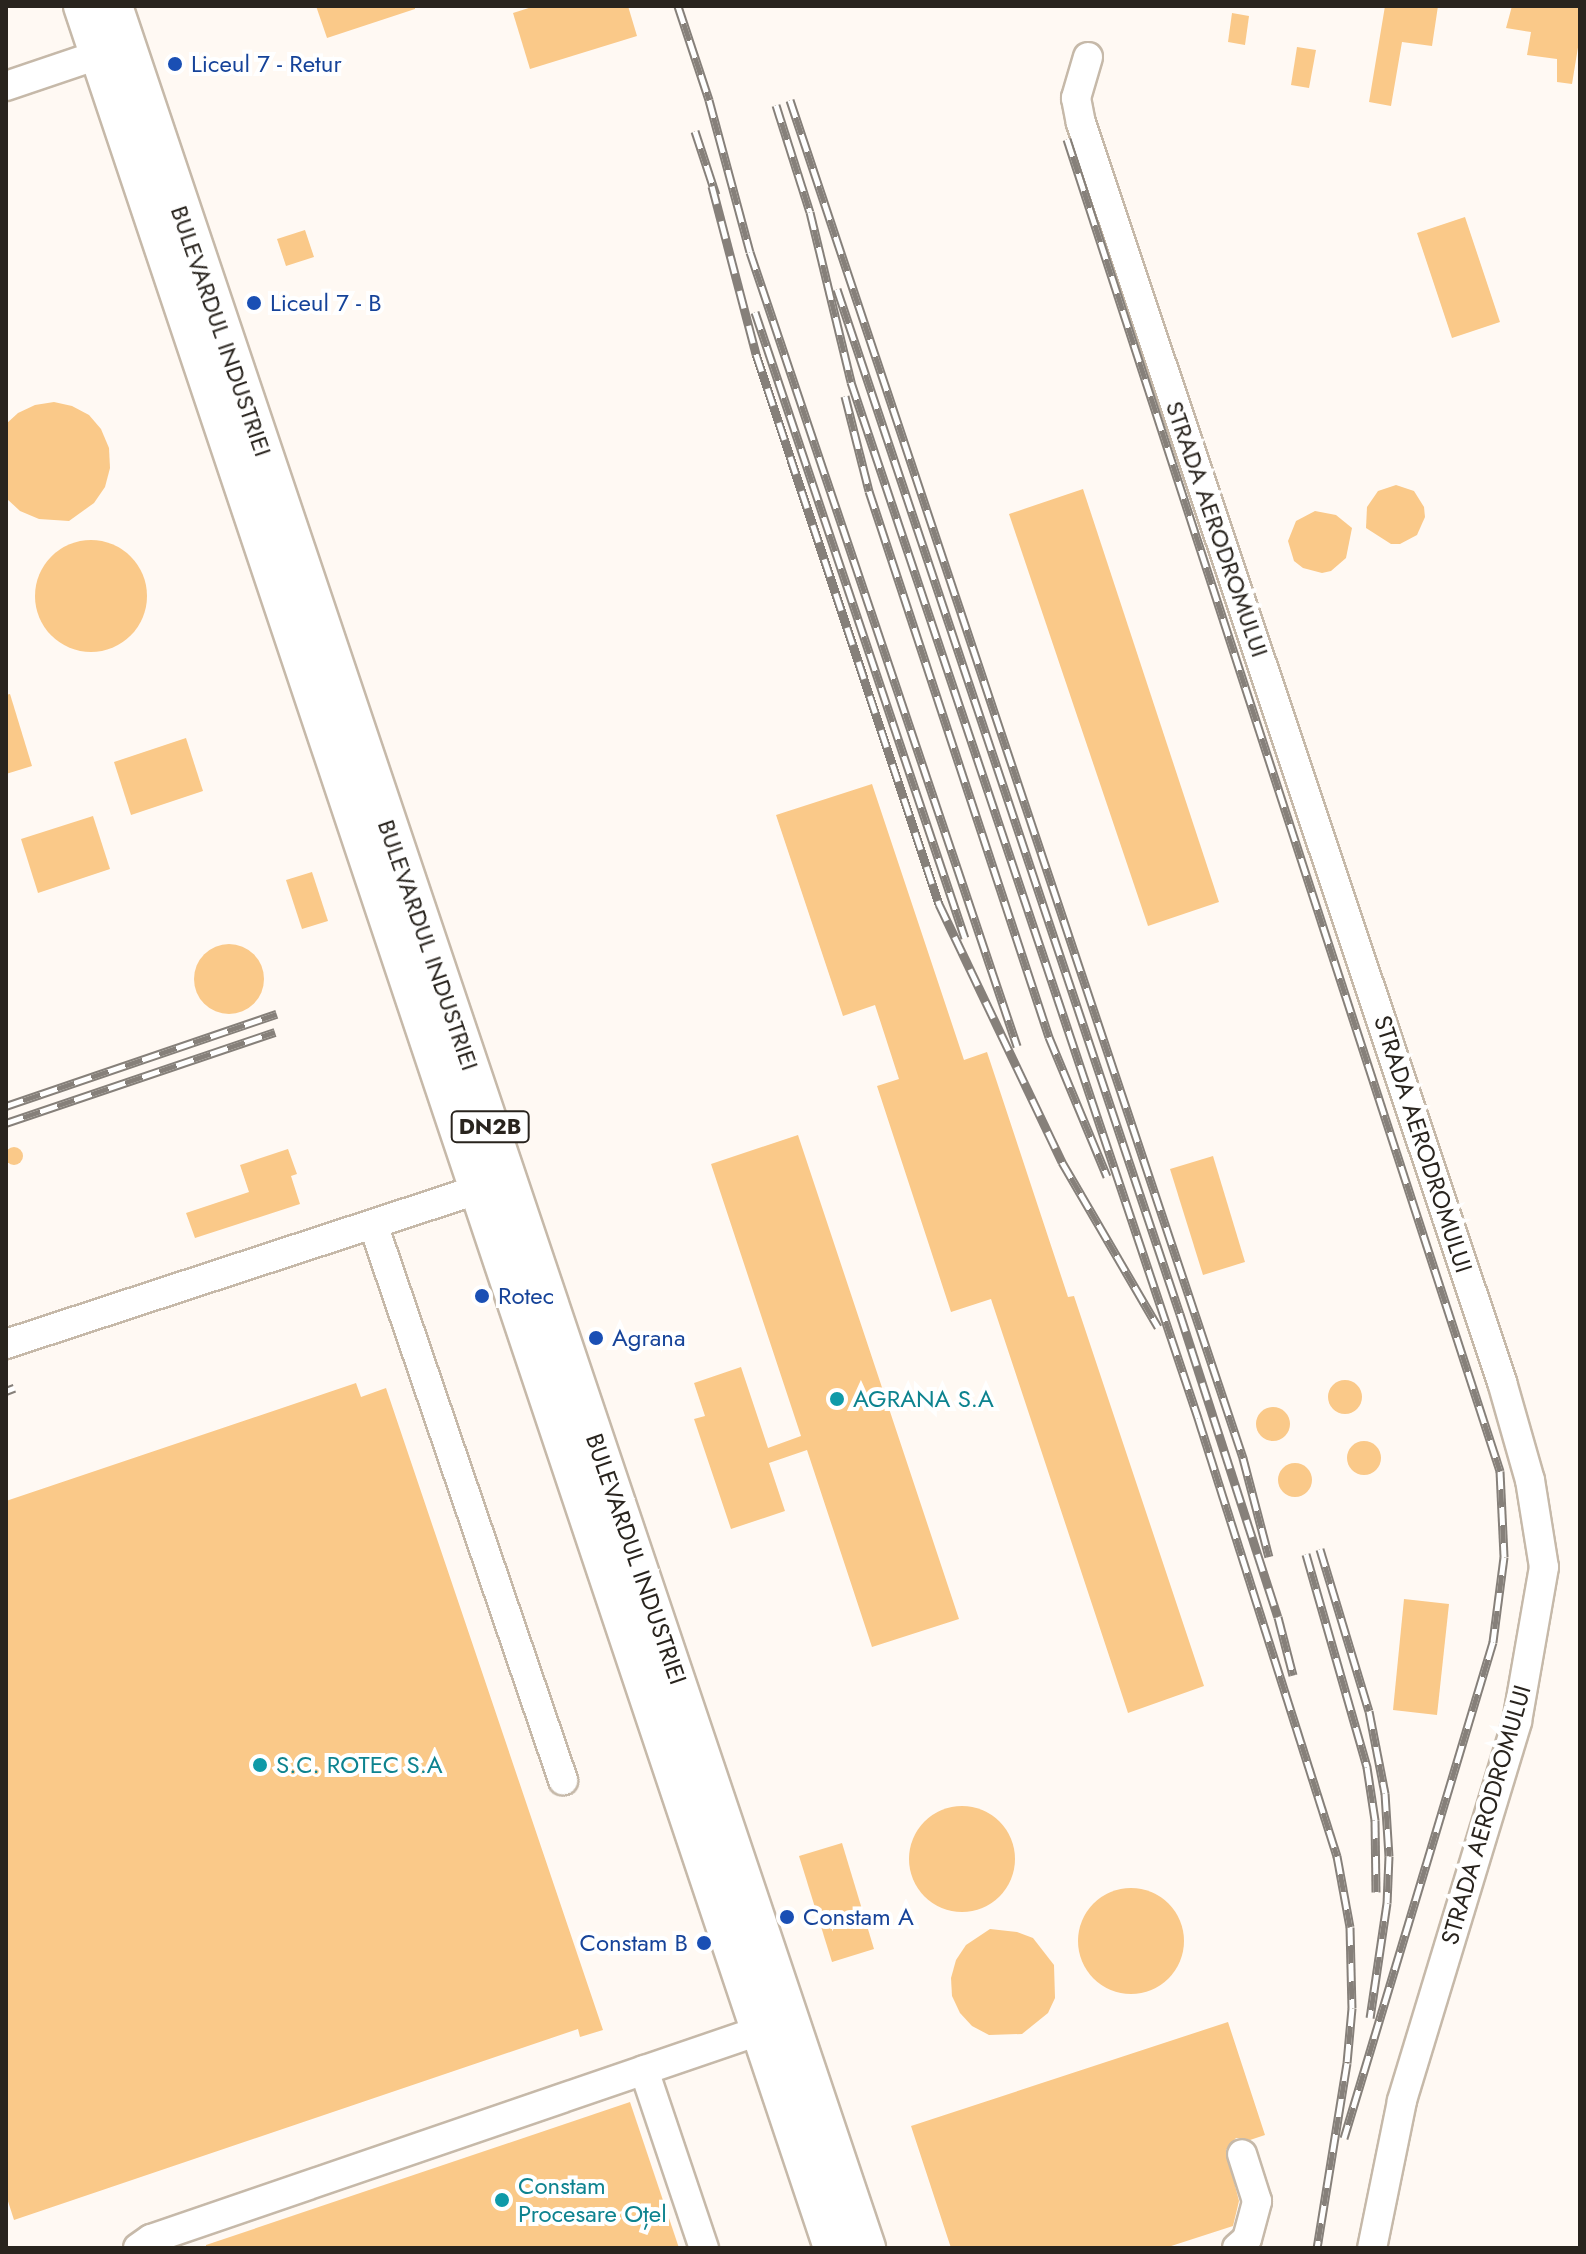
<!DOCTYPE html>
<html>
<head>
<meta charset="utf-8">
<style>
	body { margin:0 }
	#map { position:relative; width:1586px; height:2254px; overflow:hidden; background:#fff9f3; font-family:Jost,sans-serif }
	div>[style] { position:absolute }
	.building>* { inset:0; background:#fac989 }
	.round { border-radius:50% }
	.roads { filter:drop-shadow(2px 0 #c6b9a9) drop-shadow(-2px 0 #c6b9a9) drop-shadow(0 2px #c6b9a9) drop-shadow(0 -2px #c6b9a9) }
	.minor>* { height:28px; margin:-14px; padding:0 14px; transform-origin:14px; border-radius:14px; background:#fff }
	.major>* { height:36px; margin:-18px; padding:0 18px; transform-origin:18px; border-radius:18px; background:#fff }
	.rail>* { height:9px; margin-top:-4.5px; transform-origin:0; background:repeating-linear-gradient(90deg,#fff 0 18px,#86807a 0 36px); box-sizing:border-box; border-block:2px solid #86807a }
	.dots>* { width:22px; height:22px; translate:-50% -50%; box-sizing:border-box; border:4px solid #fff; border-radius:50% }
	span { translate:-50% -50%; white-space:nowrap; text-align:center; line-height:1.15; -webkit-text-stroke:8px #fff; paint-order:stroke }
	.shield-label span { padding:2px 6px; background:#fff; border:2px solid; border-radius:6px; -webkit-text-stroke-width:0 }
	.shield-label { font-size:22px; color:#29241e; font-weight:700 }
	.transit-label { font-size:24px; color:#164399 }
	.left { translate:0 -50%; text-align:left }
	.right { translate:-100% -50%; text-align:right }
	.street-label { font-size:24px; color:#29241e }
	.culture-label { font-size:24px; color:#0d838f }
	.frame { position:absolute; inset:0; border:8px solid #29241e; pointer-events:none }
</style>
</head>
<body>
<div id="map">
	<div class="building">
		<div style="clip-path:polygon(316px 6px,415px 6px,415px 9px,327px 38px)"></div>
		<div style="clip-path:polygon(535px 6px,628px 6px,637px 36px,530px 69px,513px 13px)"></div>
		<div style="clip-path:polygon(1385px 6px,1438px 6px,1432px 46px,1402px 42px,1391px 106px,1369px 102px)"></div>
		<div style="clip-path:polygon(1512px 6px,1580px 6px,1580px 35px,1572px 84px,1557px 82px,1557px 59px,1527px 55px,1531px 32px,1506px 28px)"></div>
		<div style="clip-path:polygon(1232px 13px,1249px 16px,1245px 45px,1228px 42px)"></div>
		<div style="clip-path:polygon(1297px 47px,1316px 50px,1309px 88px,1291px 85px)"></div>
		<div style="clip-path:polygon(1465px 217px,1500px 322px,1452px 338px,1417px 233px)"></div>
		<div style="clip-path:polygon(305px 230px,314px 257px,286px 266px,277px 239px)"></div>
		<div style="clip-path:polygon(54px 402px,72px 406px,89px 415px,101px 429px,109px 448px,110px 468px,105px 487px,94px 503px,69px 521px,39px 519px,20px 511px,6px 498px,6px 424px,18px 413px,35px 405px)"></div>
		<div style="clip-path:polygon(1396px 485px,1414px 491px,1424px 507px,1425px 517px,1417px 535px,1400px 544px,1391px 544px,1366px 528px,1367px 507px,1378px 491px)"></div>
		<div style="clip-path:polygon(1083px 489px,1219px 902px,1148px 926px,1009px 514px)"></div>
		<div style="clip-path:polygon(1315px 511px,1336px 515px,1352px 528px,1346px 558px,1331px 571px,1322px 573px,1303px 568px,1294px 561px,1288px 541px,1296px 521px)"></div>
		<div class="round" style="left:35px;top:540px;width:112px;height:112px"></div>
		<div style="clip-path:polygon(10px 694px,32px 766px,6px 774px,6px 695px)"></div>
		<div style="clip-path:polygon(186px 738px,203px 791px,131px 815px,114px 762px)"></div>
		<div style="clip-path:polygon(872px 784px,964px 1060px,987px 1052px,1068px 1297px,1074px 1296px,1204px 1686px,1128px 1713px,991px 1299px,951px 1312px,877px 1086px,899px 1079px,875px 1005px,843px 1016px,776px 815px)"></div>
		<div style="clip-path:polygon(93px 816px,110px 869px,38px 893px,21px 839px)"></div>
		<div style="clip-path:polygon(312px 872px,328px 921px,302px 929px,286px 880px)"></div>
		<div class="round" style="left:194px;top:944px;width:70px;height:70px"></div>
		<div style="clip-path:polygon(798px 1135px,959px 1619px,872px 1647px,807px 1450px,769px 1463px,785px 1511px,731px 1529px,694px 1419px,705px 1416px,694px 1383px,741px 1367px,768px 1448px,801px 1436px,711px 1164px)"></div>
		<div class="round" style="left:5px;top:1147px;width:18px;height:18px"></div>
		<div style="clip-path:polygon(288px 1149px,297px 1174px,291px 1176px,300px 1204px,195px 1238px,186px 1213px,249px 1192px,240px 1165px)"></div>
		<div style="clip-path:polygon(1213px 1156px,1245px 1262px,1203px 1275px,1170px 1169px)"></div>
		<div class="round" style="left:1328px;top:1380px;width:34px;height:34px"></div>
		<div style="clip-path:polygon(356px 1383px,361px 1397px,386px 1388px,603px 2030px,580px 2037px,578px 2029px,14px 2220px,6px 2195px,6px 1501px)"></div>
		<div class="round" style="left:1256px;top:1407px;width:34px;height:34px"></div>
		<div class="round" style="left:1347px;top:1441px;width:34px;height:34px"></div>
		<div class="round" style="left:1278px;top:1463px;width:34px;height:34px"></div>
		<div style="clip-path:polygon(1404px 1599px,1449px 1604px,1437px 1715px,1393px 1710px)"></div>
		<div class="round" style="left:909px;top:1806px;width:106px;height:106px"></div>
		<div style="clip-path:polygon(842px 1843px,874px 1949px,832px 1962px,799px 1856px)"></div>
		<div class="round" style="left:1078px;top:1888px;width:106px;height:106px"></div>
		<div style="clip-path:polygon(990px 1929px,1017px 1932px,1033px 1938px,1054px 1965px,1055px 1998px,1048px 2013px,1022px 2034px,989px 2035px,972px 2026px,960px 2013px,952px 1996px,951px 1978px,956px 1960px,966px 1945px)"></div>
		<div style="clip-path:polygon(1228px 2022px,1265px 2135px,1250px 2140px,1236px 2138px,1226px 2150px,1239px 2201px,1233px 2226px,1165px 2248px,951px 2248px,911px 2126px)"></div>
		<div style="clip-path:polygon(630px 2102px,679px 2248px,206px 2248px,206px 2245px)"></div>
	</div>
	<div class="roads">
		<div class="minor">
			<div style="left:1088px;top:57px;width:43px;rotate:106.3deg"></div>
			<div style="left:1076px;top:98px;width:25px;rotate:79deg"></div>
			<div style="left:1081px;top:123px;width:1328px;rotate:71.51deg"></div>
			<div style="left:1502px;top:1382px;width:102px;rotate:74.1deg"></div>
			<div style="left:1530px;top:1480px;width:88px;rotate:80.9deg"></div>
			<div style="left:1544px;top:1567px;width:157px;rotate:99.9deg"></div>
			<div style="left:1517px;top:1722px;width:396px;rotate:106.9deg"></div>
			<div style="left:1402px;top:2101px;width:150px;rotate:101.5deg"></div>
			<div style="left:6px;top:86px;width:115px;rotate:-18.7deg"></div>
			<div style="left:373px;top:1224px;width:588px;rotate:71.13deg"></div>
			<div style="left:6px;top:1344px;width:515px;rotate:-18.12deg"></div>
			<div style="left:644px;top:2070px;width:188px;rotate:71.4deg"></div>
			<div style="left:138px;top:2248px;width:16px;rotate:-35deg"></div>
			<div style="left:151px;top:2239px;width:664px;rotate:-18.9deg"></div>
			<div style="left:1237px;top:2248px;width:13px;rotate:-42deg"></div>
			<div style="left:1247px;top:2239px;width:39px;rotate:-75deg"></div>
			<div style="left:1257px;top:2201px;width:49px;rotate:-107.7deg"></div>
		</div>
		<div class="major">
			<div style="left:82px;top:6px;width:2364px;rotate:71.5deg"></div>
			<div style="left:114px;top:6px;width:2365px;rotate:71.43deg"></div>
		</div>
	</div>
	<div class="rail">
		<div style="left:678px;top:6px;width:99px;rotate:71.7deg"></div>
		<div style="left:709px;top:100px;width:157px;rotate:74.9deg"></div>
		<div style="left:750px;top:252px;width:838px;rotate:71.41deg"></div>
		<div style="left:790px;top:100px;width:1432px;rotate:71.55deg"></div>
		<div style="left:1243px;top:1458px;width:102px;rotate:75.3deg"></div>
		<div style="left:776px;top:105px;width:112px;rotate:72.4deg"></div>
		<div style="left:810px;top:212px;width:175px;rotate:76.4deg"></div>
		<div style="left:851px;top:382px;width:1093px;rotate:71.48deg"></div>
		<div style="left:1198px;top:1418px;width:460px;rotate:72.4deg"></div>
		<div style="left:1337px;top:1856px;width:72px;rotate:79.6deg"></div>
		<div style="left:1350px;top:1927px;width:81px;rotate:88.6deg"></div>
		<div style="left:1352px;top:2008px;width:55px;rotate:95.2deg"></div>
		<div style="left:1347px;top:2063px;width:187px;rotate:99.2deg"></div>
		<div style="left:695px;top:131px;width:67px;rotate:71.8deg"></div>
		<div style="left:1067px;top:139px;width:1401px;rotate:71.99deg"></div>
		<div style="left:1500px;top:1471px;width:86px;rotate:87.3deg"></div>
		<div style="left:1504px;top:1557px;width:86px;rotate:97.4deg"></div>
		<div style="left:1493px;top:1642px;width:518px;rotate:106.72deg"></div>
		<div style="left:712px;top:186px;width:174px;rotate:75.3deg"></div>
		<div style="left:756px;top:354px;width:580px;rotate:71.6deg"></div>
		<div style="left:939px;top:904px;width:286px;rotate:64.5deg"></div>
		<div style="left:1062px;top:1162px;width:191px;rotate:59.8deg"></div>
		<div style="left:837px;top:289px;width:1081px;rotate:71.5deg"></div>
		<div style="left:1180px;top:1314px;width:318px;rotate:72.1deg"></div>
		<div style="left:1278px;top:1617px;width:60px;rotate:75.5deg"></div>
		<div style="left:755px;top:312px;width:660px;rotate:71.46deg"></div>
		<div style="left:845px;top:396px;width:98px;rotate:75.8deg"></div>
		<div style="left:869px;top:491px;width:575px;rotate:71.75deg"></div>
		<div style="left:1049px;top:1037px;width:151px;rotate:67.4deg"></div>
		<div style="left:6px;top:1106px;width:286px;rotate:-18.8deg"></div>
		<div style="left:6px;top:1123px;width:284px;rotate:-18.7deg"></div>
		<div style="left:6px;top:1391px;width:9px;rotate:-21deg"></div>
		<div style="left:1320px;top:1549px;width:169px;rotate:73.2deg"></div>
		<div style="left:1369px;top:1711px;width:84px;rotate:79deg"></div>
		<div style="left:1385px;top:1793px;width:63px;rotate:86.4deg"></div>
		<div style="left:1389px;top:1856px;width:47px;rotate:92.4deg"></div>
		<div style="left:1387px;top:1903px;width:116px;rotate:98.4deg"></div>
		<div style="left:1306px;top:1554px;width:222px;rotate:74deg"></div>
		<div style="left:1367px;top:1767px;width:54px;rotate:81.4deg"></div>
		<div style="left:1375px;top:1820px;width:72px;rotate:89.2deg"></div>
	</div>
	<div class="dots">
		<div style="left:175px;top:64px;background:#1a4fb4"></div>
		<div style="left:254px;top:303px;background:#1a4fb4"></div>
		<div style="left:482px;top:1296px;background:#1a4fb4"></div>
		<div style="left:596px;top:1338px;background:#1a4fb4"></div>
		<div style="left:837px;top:1399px;background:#0f9aa8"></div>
		<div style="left:260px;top:1765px;background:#0f9aa8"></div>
		<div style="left:787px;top:1917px;background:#1a4fb4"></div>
		<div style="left:704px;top:1943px;background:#1a4fb4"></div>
		<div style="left:502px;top:2200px;background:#0f9aa8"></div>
	</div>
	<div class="shield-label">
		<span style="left:490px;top:1127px">DN2B</span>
	</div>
	<div class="transit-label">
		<span class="left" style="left:191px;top:64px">Liceul 7 - Retur</span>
		<span class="left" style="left:270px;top:303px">Liceul 7 - B</span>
		<span class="left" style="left:498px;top:1296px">Rotec</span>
		<span class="left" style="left:612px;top:1338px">Agrana</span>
		<span class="left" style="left:803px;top:1917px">Constam A</span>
		<span class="right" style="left:688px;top:1943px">Constam B</span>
	</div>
	<div class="street-label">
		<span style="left:221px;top:331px;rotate:71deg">BULEVARDUL INDUSTRIEI</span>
		<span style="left:1217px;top:529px;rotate:71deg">STRADA AERODROMULUI</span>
		<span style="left:428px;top:945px;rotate:71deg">BULEVARDUL INDUSTRIEI</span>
		<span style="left:1423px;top:1144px;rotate:72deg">STRADA AERODROMULUI</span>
		<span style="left:636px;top:1559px;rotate:71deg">BULEVARDUL INDUSTRIEI</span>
		<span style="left:1486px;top:1815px;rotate:-74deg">STRADA AERODROMULUI</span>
	</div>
	<div class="culture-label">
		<span class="left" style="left:853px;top:1399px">AGRANA S.A</span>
		<span class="left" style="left:276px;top:1765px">S.C. ROTEC S.A</span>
		<span class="left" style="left:518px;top:2200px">Constam<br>Procesare Oțel</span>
	</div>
	<div class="frame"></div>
</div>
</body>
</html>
